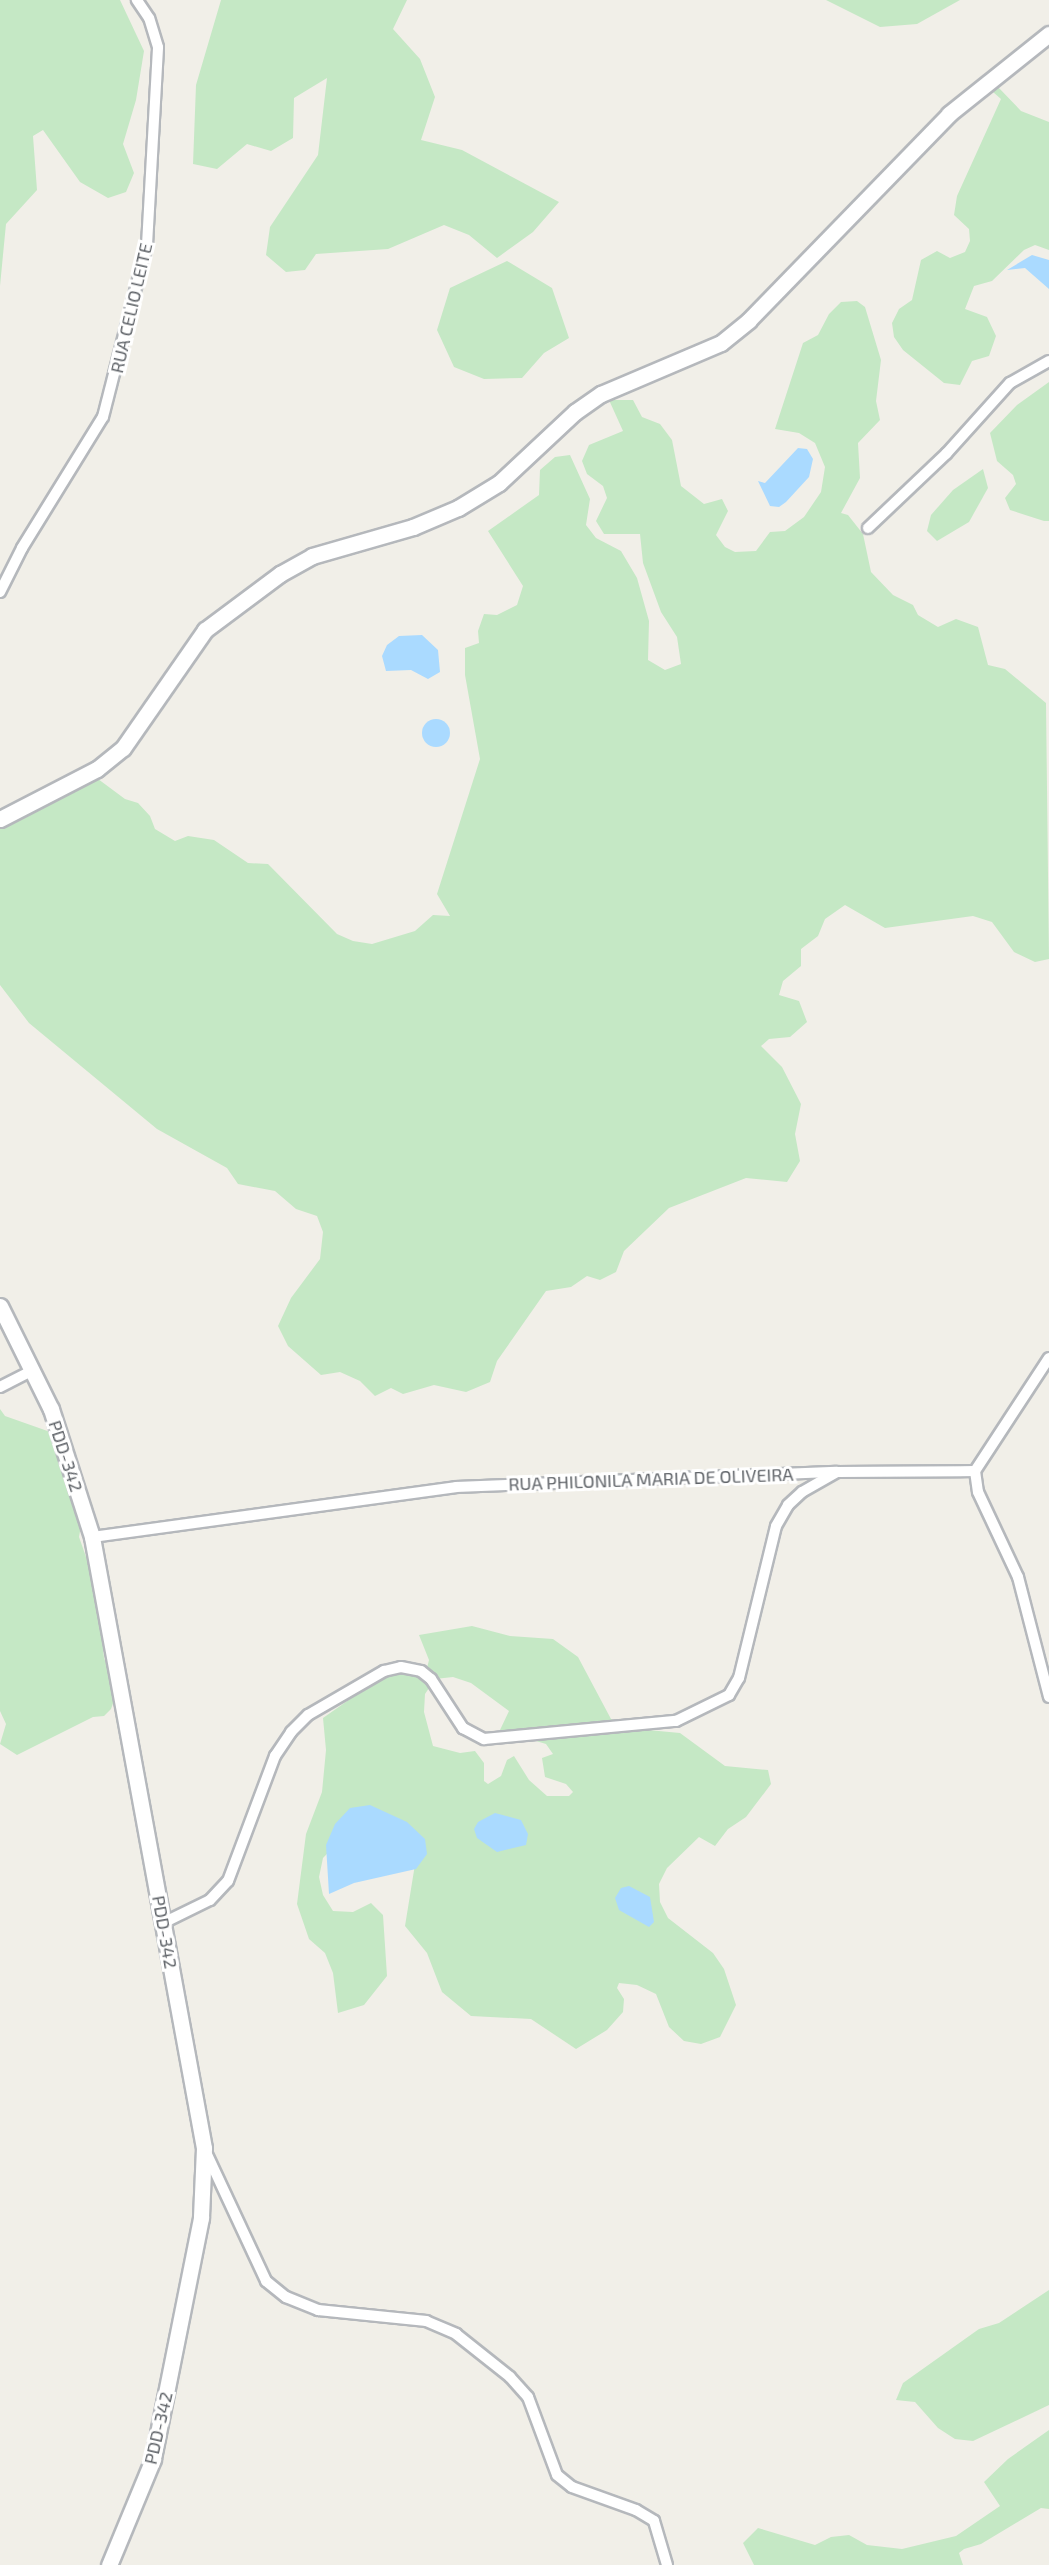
<!DOCTYPE html>
<html>
<head>
<meta charset="utf-8">
<style>
	body { margin:0 }
	#map { position:relative; width:1049px; height:2565px; overflow:hidden; background:#f1efe8; font-family:"Exo 2",sans-serif }
	div>[style] { position:absolute }
	.green>* { inset:0; background:#c5e8c5 }
	.water>* { inset:0; background:#aadaff }
	.round { border-radius:50% }
	.roads { filter:drop-shadow(2px 0 #b5b8bc) drop-shadow(-2px 0 #b5b8bc) drop-shadow(0 2px #b5b8bc) drop-shadow(0 -2px #b5b8bc) }
	.street>* { height:10px; margin:-5px; padding:0 5px; transform-origin:5px; border-radius:5px; background:#fff }
	.secondary>* { height:15px; margin:-7.5px; padding:0 7.5px; transform-origin:7.5px; border-radius:7.5px; background:#fff }
	span { translate:-50% -50%; white-space:nowrap; text-align:center; line-height:1.15; -webkit-text-stroke:6px #fff; paint-order:stroke }
	.street-label { font-size:18px; color:#5f6368 }
</style>
</head>
<body>
<div id="map">
	<div class="green">
		<div style="clip-path:polygon(0 0,120px 0,144px 51px,136px 100px,123px 144px,134px 173px,126px 192px,108px 198px,80px 182px,43px 130px,33px 136px,37px 190px,6px 224px,0 286px)"></div>
		<div style="clip-path:polygon(221px 0,407px 0,393px 29px,420px 59px,435px 97px,421px 140px,462px 150px,559px 202px,533px 232px,497px 258px,469px 235px,444px 225px,388px 249px,316px 254px,305px 270px,286px 272px,266px 255px,270px 227px,318px 155px,327px 78px,294px 98px,293px 138px,271px 151px,247px 144px,217px 169px,193px 164px,196px 85px)"></div>
		<div style="clip-path:polygon(826px 0,960px 0,917px 24px,880px 27px)"></div>
		<div style="clip-path:polygon(998px 87px,1021px 111px,1049px 122px,1049px 250px,1035px 245px,1024px 250px,992px 281px,974px 286px,965px 309px,987px 317px,996px 336px,989px 356px,972px 361px,960px 385px,944px 383px,903px 350px,894px 337px,892px 323px,899px 309px,912px 300px,921px 260px,937px 251px,950px 258px,965px 252px,970px 241px,969px 229px,954px 215px,957px 196px,1001px 99px,993px 92px)"></div>
		<div style="clip-path:polygon(507px 261px,552px 288px,569px 338px,544px 353px,522px 378px,484px 379px,454px 367px,437px 330px,450px 288px)"></div>
		<div style="clip-path:polygon(857px 301px,865px 307px,881px 360px,876px 401px,880px 420px,858px 443px,860px 478px,841px 513px,848px 515px,863px 534px,871px 572px,893px 595px,913px 605px,918px 615px,938px 627px,956px 619px,978px 627px,988px 665px,1005px 669px,1046px 703px,1049px 959px,1035px 962px,1014px 952px,992px 922px,973px 916px,885px 928px,845px 905px,825px 919px,818px 936px,801px 949px,801px 966px,783px 981px,779px 995px,799px 1001px,807px 1022px,790px 1037px,769px 1039px,761px 1046px,782px 1067px,801px 1104px,795px 1134px,800px 1161px,787px 1182px,746px 1178px,669px 1208px,624px 1251px,616px 1272px,600px 1280px,587px 1276px,571px 1287px,546px 1291px,497px 1361px,490px 1382px,466px 1392px,434px 1385px,403px 1394px,391px 1388px,375px 1396px,360px 1381px,340px 1372px,321px 1375px,288px 1346px,278px 1326px,291px 1298px,320px 1259px,323px 1232px,317px 1216px,296px 1209px,275px 1191px,238px 1184px,227px 1168px,157px 1129px,29px 1023px,0 985px,0 826px,94px 776px,125px 799px,138px 803px,150px 816px,155px 829px,175px 841px,188px 836px,214px 840px,248px 863px,268px 864px,337px 934px,353px 941px,372px 944px,415px 931px,433px 915px,450px 916px,437px 894px,480px 759px,465px 675px,465px 648px,479px 643px,478px 631px,484px 614px,497px 615px,517px 605px,523px 586px,488px 531px,539px 495px,540px 470px,555px 457px,570px 455px,590px 499px,586px 525px,596px 538px,621px 551px,637px 578px,649px 621px,648px 660px,665px 670px,681px 664px,677px 637px,661px 612px,643px 563px,640px 534px,604px 534px,596px 521px,607px 498px,603px 486px,587px 474px,582px 461px,589px 445px,623px 431px,609px 400px,633px 400px,642px 417px,660px 424px,672px 440px,681px 486px,704px 504px,722px 499px,728px 511px,716px 535px,725px 547px,735px 552px,756px 551px,770px 532px,785px 531px,804px 517px,821px 492px,825px 467px,815px 443px,799px 433px,775px 429px,803px 343px,818px 335px,829px 314px,841px 302px)"></div>
		<div style="clip-path:polygon(1049px 382px,1049px 521px,1044px 521px,1010px 510px,1005px 498px,1016px 484px,1013px 475px,997px 461px,990px 433px,1017px 405px)"></div>
		<div style="clip-path:polygon(983px 469px,988px 488px,969px 522px,937px 541px,927px 531px,931px 515px,953px 490px)"></div>
		<div style="clip-path:polygon(0 1409px,5px 1416px,56px 1434px,85px 1503px,79px 1537px,97px 1588px,104px 1658px,117px 1692px,111px 1709px,104px 1716px,93px 1717px,17px 1755px,0 1744px,6px 1724px,0 1711px)"></div>
		<div style="clip-path:polygon(evenodd,472px 1626px,510px 1636px,553px 1639px,578px 1657px,611px 1719px,648px 1730px,680px 1733px,725px 1766px,768px 1770px,771px 1784px,746px 1817px,728px 1829px,715px 1846px,699px 1837px,667px 1868px,659px 1884px,660px 1902px,668px 1918px,713px 1953px,724px 1969px,736px 2005px,720px 2037px,701px 2044px,684px 2041px,669px 2027px,656px 1994px,637px 1985px,619px 1983px,617px 1988px,624px 1999px,623px 2012px,607px 2030px,576px 2049px,531px 2019px,471px 2016px,442px 1992px,427px 1953px,405px 1926px,417px 1852px,349px 1831px,323px 1858px,319px 1877px,323px 1895px,333px 1911px,353px 1912px,371px 1903px,383px 1915px,387px 1976px,364px 2005px,338px 2013px,333px 1973px,325px 1953px,309px 1939px,297px 1904px,306px 1834px,322px 1792px,326px 1750px,323px 1718px,390px 1671px,427px 1668px,429px 1660px,419px 1635px,472px 1626px,453px 1677px,471px 1683px,509px 1711px,500px 1730px,546px 1744px,553px 1754px,542px 1758px,545px 1777px,566px 1784px,573px 1792px,569px 1796px,547px 1796px,529px 1780px,514px 1756px,507px 1760px,501px 1776px,488px 1784px,484px 1781px,484px 1763px,475px 1751px,460px 1753px,433px 1746px,424px 1712px,425px 1694px,435px 1679px,453px 1677px)"></div>
		<div style="clip-path:polygon(1049px 2290px,1049px 2405px,973px 2441px,955px 2439px,938px 2428px,915px 2402px,896px 2400px,903px 2383px,979px 2329px,999px 2323px)"></div>
		<div style="clip-path:polygon(1049px 2430px,1049px 2509px,1041px 2508px,981px 2544px,964px 2549px,959px 2553px,963px 2565px,754px 2565px,743px 2543px,758px 2528px,815px 2545px,831px 2537px,849px 2535px,867px 2545px,902px 2549px,956px 2536px,1000px 2506px,984px 2482px,1008px 2459px)"></div>
	</div>
	<div class="water">
		<div style="clip-path:polygon(1032px 255px,1049px 260px,1049px 289px,1025px 268px,1007px 270px)"></div>
		<div style="clip-path:polygon(798px 448px,807px 449px,813px 459px,809px 477px,786px 502px,779px 507px,770px 506px,758px 481px,765px 483px)"></div>
		<div style="clip-path:polygon(422px 635px,438px 650px,440px 672px,428px 679px,411px 670px,386px 671px,382px 656px,387px 645px,399px 636px)"></div>
		<div class="round" style="left:422px;top:719px;width:28px;height:28px"></div>
		<div style="clip-path:polygon(370px 1805px,407px 1822px,425px 1839px,427px 1854px,416px 1869px,354px 1883px,329px 1894px,326px 1845px,335px 1824px,350px 1808px)"></div>
		<div style="clip-path:polygon(495px 1813px,521px 1820px,528px 1834px,526px 1845px,497px 1852px,477px 1838px,474px 1829px,478px 1822px)"></div>
		<div style="clip-path:polygon(629px 1886px,650px 1897px,654px 1922px,649px 1927px,619px 1910px,615px 1898px,621px 1888px)"></div>
	</div>
	<div class="roads">
		<div class="street">
			<div style="left:868px;top:528px;width:108px;rotate:-43.5deg"></div>
			<div style="left:946px;top:454px;width:96px;rotate:-48deg"></div>
			<div style="left:1010px;top:383px;width:45px;rotate:-29.4deg"></div>
			<div style="left:0;top:592px;width:49px;rotate:-63.4deg"></div>
			<div style="left:22px;top:548px;width:154px;rotate:-58.3deg"></div>
			<div style="left:103px;top:417px;width:178px;rotate:-75.7deg"></div>
			<div style="left:147px;top:245px;width:198px;rotate:-86.8deg"></div>
			<div style="left:158px;top:47px;width:30px;rotate:-107deg"></div>
			<div style="left:149px;top:18px;width:22px;rotate:-124deg"></div>
			<div style="left:0;top:1387px;width:36px;rotate:-27deg"></div>
			<div style="left:975px;top:1471px;width:21px;rotate:82deg"></div>
			<div style="left:978px;top:1492px;width:94px;rotate:64.8deg"></div>
			<div style="left:1018px;top:1577px;width:124px;rotate:75.5deg"></div>
			<div style="left:975px;top:1471px;width:135px;rotate:-56.8deg"></div>
			<div style="left:92px;top:1537px;width:367px;rotate:-7.8deg"></div>
			<div style="left:456px;top:1487px;width:381px;rotate:-2.3deg"></div>
			<div style="left:837px;top:1472px;width:138px;rotate:-0.4deg"></div>
			<div style="left:163px;top:1923px;width:52px;rotate:-26.1deg"></div>
			<div style="left:210px;top:1900px;width:26px;rotate:-47deg"></div>
			<div style="left:228px;top:1881px;width:134px;rotate:-69.4deg"></div>
			<div style="left:275px;top:1756px;width:29px;rotate:-56deg"></div>
			<div style="left:291px;top:1732px;width:24px;rotate:-45deg"></div>
			<div style="left:308px;top:1715px;width:88px;rotate:-30.1deg"></div>
			<div style="left:384px;top:1671px;width:17px;rotate:-13deg"></div>
			<div style="left:401px;top:1667px;width:20px;rotate:11deg"></div>
			<div style="left:421px;top:1671px;width:13px;rotate:39deg"></div>
			<div style="left:431px;top:1679px;width:59px;rotate:56.9deg"></div>
			<div style="left:463px;top:1728px;width:24px;rotate:28deg"></div>
			<div style="left:484px;top:1739px;width:193px;rotate:-5.4deg"></div>
			<div style="left:676px;top:1721px;width:59px;rotate:-26.1deg"></div>
			<div style="left:729px;top:1695px;width:20px;rotate:-60deg"></div>
			<div style="left:739px;top:1678px;width:156px;rotate:-76.3deg"></div>
			<div style="left:776px;top:1526px;width:24px;rotate:-60deg"></div>
			<div style="left:788px;top:1505px;width:19px;rotate:-43deg"></div>
			<div style="left:802px;top:1492px;width:40px;rotate:-29.7deg"></div>
			<div style="left:205px;top:2150px;width:145px;rotate:65deg"></div>
			<div style="left:266px;top:2281px;width:26px;rotate:39deg"></div>
			<div style="left:286px;top:2297px;width:35px;rotate:22deg"></div>
			<div style="left:318px;top:2310px;width:109px;rotate:5.8deg"></div>
			<div style="left:426px;top:2321px;width:33px;rotate:23deg"></div>
			<div style="left:456px;top:2334px;width:69px;rotate:38.5deg"></div>
			<div style="left:510px;top:2377px;width:27px;rotate:48deg"></div>
			<div style="left:528px;top:2397px;width:83px;rotate:69.6deg"></div>
			<div style="left:557px;top:2475px;width:19px;rotate:39deg"></div>
			<div style="left:572px;top:2487px;width:68px;rotate:19.8deg"></div>
			<div style="left:636px;top:2510px;width:21px;rotate:31deg"></div>
			<div style="left:654px;top:2521px;width:46px;rotate:73.5deg"></div>
		</div>
		<div class="secondary">
			<div style="left:0;top:819px;width:109px;rotate:-27.3deg"></div>
			<div style="left:97px;top:769px;width:33px;rotate:-39deg"></div>
			<div style="left:123px;top:748px;width:144px;rotate:-55.2deg"></div>
			<div style="left:205px;top:630px;width:94px;rotate:-36.7deg"></div>
			<div style="left:280px;top:574px;width:37px;rotate:-29deg"></div>
			<div style="left:312px;top:556px;width:105px;rotate:-16deg"></div>
			<div style="left:413px;top:527px;width:49px;rotate:-22.9deg"></div>
			<div style="left:458px;top:508px;width:48px;rotate:-31.4deg"></div>
			<div style="left:499px;top:483px;width:104px;rotate:-43.1deg"></div>
			<div style="left:575px;top:412px;width:32px;rotate:-35deg"></div>
			<div style="left:601px;top:394px;width:130px;rotate:-23deg"></div>
			<div style="left:721px;top:343px;width:36px;rotate:-39deg"></div>
			<div style="left:749px;top:320px;width:287px;rotate:-45.8deg"></div>
			<div style="left:949px;top:114px;width:128px;rotate:-38.7deg"></div>
			<div style="left:0;top:1306px;width:115px;rotate:63.7deg"></div>
			<div style="left:51px;top:1409px;width:134px;rotate:72.2deg"></div>
			<div style="left:92px;top:1537px;width:621px;rotate:79.61deg"></div>
			<div style="left:204px;top:2148px;width:70px;rotate:92.5deg"></div>
			<div style="left:201px;top:2218px;width:246px;rotate:101.3deg"></div>
			<div style="left:153px;top:2459px;width:115px;rotate:112.5deg"></div>
		</div>
	</div>
	<div class="street-label">
		<span style="left:131px;top:308px;rotate:-77deg">RUA CELIO LEITE</span>
		<span style="left:66px;top:1456px;rotate:72deg">PDD-342</span>
		<span style="left:651px;top:1479px;rotate:-2deg">RUA PHILONILA MARIA DE OLIVEIRA</span>
		<span style="left:165px;top:1932px;rotate:80deg">PDD-342</span>
		<span style="left:158px;top:2428px;rotate:-77deg">PDD-342</span>
	</div>
</div>
</body>
</html>
